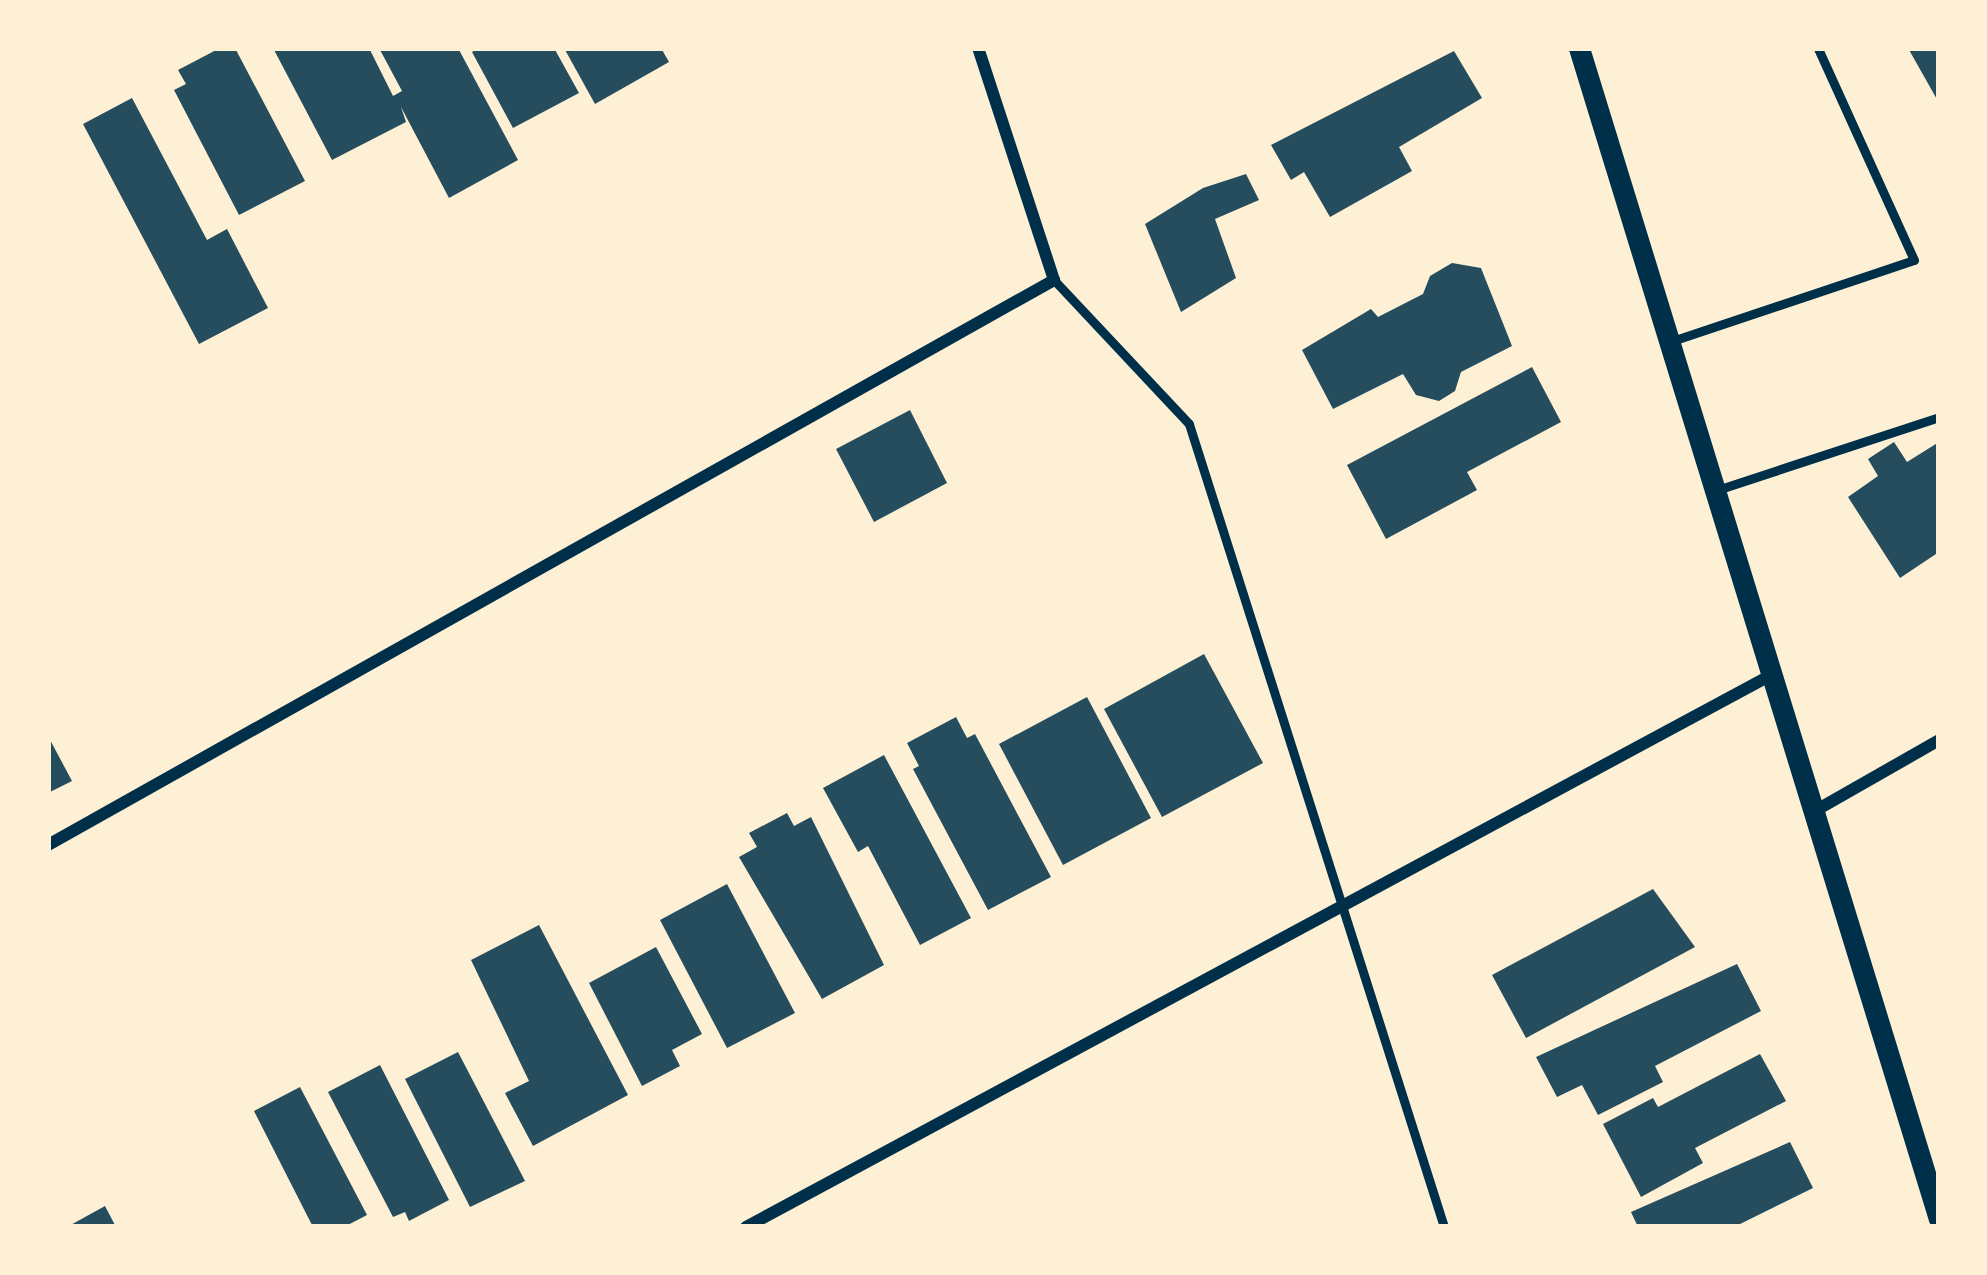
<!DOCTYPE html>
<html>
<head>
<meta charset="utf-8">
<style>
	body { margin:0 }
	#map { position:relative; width:1987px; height:1275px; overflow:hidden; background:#fdf0d5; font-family:Karla,sans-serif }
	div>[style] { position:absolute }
	.building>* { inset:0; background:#264d5e }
	.service>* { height:9px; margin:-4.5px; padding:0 4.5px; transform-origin:4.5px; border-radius:4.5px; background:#003049 }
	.minor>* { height:12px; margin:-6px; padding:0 6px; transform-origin:6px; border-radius:6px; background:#003049 }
	.tertiary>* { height:21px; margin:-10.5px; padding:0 10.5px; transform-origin:10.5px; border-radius:10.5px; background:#003049 }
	span { translate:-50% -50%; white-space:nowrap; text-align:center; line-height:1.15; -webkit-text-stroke:9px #fdf0d5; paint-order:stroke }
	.frame { position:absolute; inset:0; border:51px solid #fdf0d5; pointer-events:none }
</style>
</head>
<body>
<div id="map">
	<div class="building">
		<div style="clip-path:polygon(220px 48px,235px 48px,305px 181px,239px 215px,174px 90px,186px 84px,178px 70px)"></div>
		<div style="clip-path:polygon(273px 48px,369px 48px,393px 96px,402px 91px,379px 48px,458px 48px,518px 160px,449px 198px,401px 107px,406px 122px,332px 160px)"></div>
		<div style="clip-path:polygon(480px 48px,554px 48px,579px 93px,513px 128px,472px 52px)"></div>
		<div style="clip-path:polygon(564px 48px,661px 48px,669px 62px,595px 104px)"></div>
		<div style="clip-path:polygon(1908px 48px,1939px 48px,1939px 103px)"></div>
		<div style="clip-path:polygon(1454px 51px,1482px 98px,1399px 147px,1412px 171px,1330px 217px,1304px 172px,1291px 180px,1271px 145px)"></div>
		<div style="clip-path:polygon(132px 98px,207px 240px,227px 229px,268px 308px,199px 344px,83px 124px)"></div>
		<div style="clip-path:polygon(1246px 174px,1259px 200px,1215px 219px,1236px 278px,1181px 312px,1145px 224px,1203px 188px)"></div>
		<div style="clip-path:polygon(1452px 263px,1481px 268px,1512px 346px,1461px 372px,1455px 391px,1439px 401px,1416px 395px,1403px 374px,1333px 409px,1302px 350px,1371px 309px,1378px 317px,1423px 294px,1430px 276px)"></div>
		<div style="clip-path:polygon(1532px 367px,1561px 422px,1467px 472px,1477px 490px,1386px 539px,1347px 465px)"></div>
		<div style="clip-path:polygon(910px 410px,947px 483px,874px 522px,836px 449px)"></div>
		<div style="clip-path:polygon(1894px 442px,1907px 462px,1939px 442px,1939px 552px,1900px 578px,1848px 497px,1878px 476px,1868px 459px)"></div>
		<div style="clip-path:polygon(1204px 654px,1263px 763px,1162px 817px,1104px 709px)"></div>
		<div style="clip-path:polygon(1087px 697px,1151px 818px,1063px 865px,999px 744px)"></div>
		<div style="clip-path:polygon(956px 717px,967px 738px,975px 734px,1051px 877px,988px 910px,913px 769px,919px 766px,907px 743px)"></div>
		<div style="clip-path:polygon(48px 736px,72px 781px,48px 793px)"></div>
		<div style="clip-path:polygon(884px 755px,971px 918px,920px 945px,868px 846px,858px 852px,823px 788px)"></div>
		<div style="clip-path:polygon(787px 813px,794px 826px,811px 817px,884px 965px,822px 999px,739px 857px,757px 847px,749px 833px)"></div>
		<div style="clip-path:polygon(727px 884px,795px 1013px,727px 1048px,660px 920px)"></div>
		<div style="clip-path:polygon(1653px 889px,1695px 947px,1526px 1038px,1492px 975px)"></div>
		<div style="clip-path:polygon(539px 925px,628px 1095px,533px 1146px,505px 1093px,529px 1081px,471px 960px)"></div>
		<div style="clip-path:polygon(656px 947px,702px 1034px,672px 1050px,680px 1066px,642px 1086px,589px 983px)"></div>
		<div style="clip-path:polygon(1737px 964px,1761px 1011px,1655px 1066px,1663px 1082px,1598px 1115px,1582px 1085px,1557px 1097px,1536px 1057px)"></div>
		<div style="clip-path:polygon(458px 1052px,525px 1181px,470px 1207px,405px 1079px)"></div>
		<div style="clip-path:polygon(1760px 1054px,1786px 1101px,1695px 1148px,1703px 1163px,1641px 1197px,1603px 1124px,1653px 1098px,1658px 1107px)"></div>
		<div style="clip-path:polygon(380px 1065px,449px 1200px,409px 1221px,405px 1212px,393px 1217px,328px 1092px)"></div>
		<div style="clip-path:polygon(300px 1087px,367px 1215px,344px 1227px,313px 1227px,254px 1111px)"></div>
		<div style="clip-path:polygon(1790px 1142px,1813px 1188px,1734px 1227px,1638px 1227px,1631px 1212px)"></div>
		<div style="clip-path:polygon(105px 1206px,116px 1227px,67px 1227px)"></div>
	</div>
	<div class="service">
		<div style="left:1054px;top:280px;width:197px;rotate:46.8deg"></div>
		<div style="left:1189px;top:424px;width:843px;rotate:72.38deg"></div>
		<div style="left:1672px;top:341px;width:255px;rotate:-18.5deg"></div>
		<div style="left:1914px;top:260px;width:233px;rotate:-114.4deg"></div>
		<div style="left:1717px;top:490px;width:234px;rotate:-18.2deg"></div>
	</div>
	<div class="minor">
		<div style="left:1813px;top:812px;width:145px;rotate:-29.7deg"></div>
		<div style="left:48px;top:845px;width:1154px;rotate:-29.32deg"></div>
		<div style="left:1054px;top:280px;width:244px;rotate:-108.1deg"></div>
		<div style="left:746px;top:1227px;width:1166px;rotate:-28.3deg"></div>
	</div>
	<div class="tertiary">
		<div style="left:1579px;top:48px;width:1225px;rotate:72.91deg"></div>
	</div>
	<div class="frame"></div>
</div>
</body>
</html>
